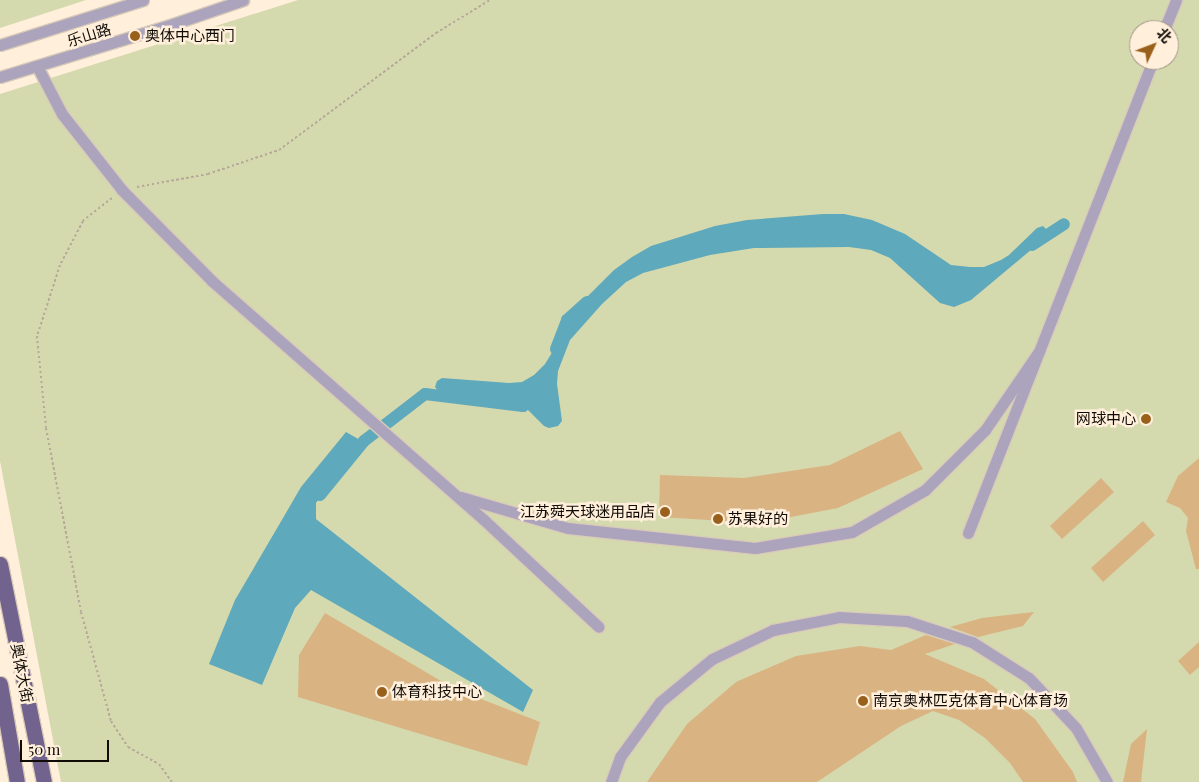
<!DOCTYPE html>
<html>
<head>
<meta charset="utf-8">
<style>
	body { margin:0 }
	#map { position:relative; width:1199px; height:782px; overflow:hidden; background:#ffefdb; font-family:"Playfair Display","Noto Sans SC",serif }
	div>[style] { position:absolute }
	.green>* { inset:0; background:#d5d9ae }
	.water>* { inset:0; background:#5fa9bc }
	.canal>* { height:12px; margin:-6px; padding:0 6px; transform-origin:6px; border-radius:6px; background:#5fa9bc }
	.building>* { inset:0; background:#d9b482 }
	.path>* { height:2px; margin-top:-1px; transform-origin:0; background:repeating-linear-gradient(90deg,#b6a999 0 2.5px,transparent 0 5px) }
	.roads { filter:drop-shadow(1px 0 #d9cbb9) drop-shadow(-1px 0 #d9cbb9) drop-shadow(0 1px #d9cbb9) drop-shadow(0 -1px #d9cbb9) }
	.minor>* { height:11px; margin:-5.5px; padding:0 5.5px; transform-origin:5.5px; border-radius:5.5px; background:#aba4bc }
	.major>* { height:15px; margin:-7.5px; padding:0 7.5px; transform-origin:7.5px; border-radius:7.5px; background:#71638d }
	.dots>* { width:14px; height:14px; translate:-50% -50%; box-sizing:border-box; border:2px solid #ffefdb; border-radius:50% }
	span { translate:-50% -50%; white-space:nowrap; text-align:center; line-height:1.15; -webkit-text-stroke:5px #ffefdb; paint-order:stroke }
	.street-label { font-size:15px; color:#100b05 }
	.poi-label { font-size:15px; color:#100b05 }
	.left { translate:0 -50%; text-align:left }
	.right { translate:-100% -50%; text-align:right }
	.north { position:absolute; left:1129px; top:20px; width:50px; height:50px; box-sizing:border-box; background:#ffefdb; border:1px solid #9f9485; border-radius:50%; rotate:47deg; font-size:14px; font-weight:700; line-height:20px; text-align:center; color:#100b05 }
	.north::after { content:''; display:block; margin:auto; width:18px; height:22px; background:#99601c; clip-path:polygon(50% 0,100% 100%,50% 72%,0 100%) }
	.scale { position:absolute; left:20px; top:740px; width:89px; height:22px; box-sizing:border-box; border:2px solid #100b05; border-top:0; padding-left:6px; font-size:15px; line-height:18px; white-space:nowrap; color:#100b05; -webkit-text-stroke:4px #ffefdb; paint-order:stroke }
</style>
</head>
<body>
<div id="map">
	<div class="green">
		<div style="clip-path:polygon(0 0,86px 0,0 28px)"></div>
		<div style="clip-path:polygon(evenodd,298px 0,1199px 0,1199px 782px,61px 782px,0 461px,0 94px,298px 0,1139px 30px,1169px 30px,1169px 60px,1139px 60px,1139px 30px)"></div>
	</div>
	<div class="water">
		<div style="clip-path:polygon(823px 214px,844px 214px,872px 220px,905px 234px,951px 265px,970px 267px,984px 267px,1001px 260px,1009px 255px,1037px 228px,1043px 226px,1047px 230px,1045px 236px,1038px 244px,971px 300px,954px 307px,940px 303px,890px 258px,871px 250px,849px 247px,754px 248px,710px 255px,643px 273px,626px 282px,602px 304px,570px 340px,558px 371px,557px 384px,562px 421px,558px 426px,549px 428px,544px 426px,527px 409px,502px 398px,445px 395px,438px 391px,435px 387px,437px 381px,442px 378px,509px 383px,522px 382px,534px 375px,545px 364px,585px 299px,614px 270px,632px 257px,651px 246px,715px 226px,747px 220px)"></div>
		<div style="clip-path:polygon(346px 432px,360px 440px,316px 503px,316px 519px,533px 690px,523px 712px,311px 590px,295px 608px,262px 685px,209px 664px,235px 600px,283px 518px,301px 487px)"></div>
	</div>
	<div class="canal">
		<div style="left:1032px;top:245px;width:38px;rotate:-33deg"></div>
		<div style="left:556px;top:349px;width:31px;rotate:-69deg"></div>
		<div style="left:567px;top:320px;width:27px;rotate:-42deg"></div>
		<div style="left:320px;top:495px;width:70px;rotate:-50.8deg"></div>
		<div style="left:364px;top:441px;width:77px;rotate:-37.6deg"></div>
		<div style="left:425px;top:394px;width:99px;rotate:7deg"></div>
		<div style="left:523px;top:406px;width:14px;rotate:-56deg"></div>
	</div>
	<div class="building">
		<div style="clip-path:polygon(900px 431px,923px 469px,838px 508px,759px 523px,659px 517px,660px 475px,744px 478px,830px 465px)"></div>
		<div style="clip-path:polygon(1199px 458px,1199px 569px,1196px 569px,1186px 531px,1188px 518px,1180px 508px,1166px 502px,1178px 476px)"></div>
		<div style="clip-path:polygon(1101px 478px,1114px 492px,1062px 539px,1050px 526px)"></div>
		<div style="clip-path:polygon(1143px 521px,1155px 535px,1103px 582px,1091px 568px)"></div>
		<div style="clip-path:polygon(1034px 612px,1023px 626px,978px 637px,950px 627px,982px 618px)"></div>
		<div style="clip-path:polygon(325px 613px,453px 688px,540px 722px,527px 766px,298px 697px,299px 655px)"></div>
		<div style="clip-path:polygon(926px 635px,955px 644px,925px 654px,984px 679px,1035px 719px,1073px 772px,1077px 782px,1023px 782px,1010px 763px,985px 738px,959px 720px,933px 711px,901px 726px,817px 782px,647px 782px,687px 724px,736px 682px,796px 656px,860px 646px,891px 650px)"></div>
		<div style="clip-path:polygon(1199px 642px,1199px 667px,1190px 675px,1178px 661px)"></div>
		<div style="clip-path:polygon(1147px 729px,1141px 782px,1123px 782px,1131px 744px)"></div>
	</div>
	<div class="path">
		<div style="left:137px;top:187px;width:72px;rotate:-10.4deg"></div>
		<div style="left:208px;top:174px;width:75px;rotate:-18.7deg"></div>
		<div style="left:279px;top:150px;width:196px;rotate:-36.7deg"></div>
		<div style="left:436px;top:33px;width:63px;rotate:-31.4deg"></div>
		<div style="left:112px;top:198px;width:37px;rotate:142deg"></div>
		<div style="left:83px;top:221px;width:50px;rotate:117.6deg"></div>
		<div style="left:60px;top:265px;width:75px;rotate:107.9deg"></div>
		<div style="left:37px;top:336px;width:92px;rotate:84.4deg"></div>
		<div style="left:46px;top:428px;width:187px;rotate:79.2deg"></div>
		<div style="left:81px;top:612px;width:113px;rotate:74.6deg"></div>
		<div style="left:111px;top:721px;width:31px;rotate:57deg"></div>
		<div style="left:128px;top:747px;width:35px;rotate:29deg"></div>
		<div style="left:159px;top:764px;width:22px;rotate:54deg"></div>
	</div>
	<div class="roads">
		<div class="minor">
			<div style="left:1164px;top:30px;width:32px;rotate:-68deg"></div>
			<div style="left:0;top:45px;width:150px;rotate:-17.5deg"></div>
			<div style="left:37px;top:66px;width:54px;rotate:62.5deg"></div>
			<div style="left:62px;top:114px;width:97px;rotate:51.7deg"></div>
			<div style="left:122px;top:190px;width:128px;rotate:45.3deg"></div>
			<div style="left:212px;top:281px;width:361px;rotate:41.3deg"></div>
			<div style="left:483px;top:519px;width:158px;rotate:43deg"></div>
			<div style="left:0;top:77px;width:181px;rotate:-17deg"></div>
			<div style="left:173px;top:24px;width:74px;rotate:-18.9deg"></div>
			<div style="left:461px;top:497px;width:111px;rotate:16.2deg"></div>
			<div style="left:568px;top:528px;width:188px;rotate:6.1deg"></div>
			<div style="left:755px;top:548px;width:98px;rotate:-9.4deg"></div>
			<div style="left:852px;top:532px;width:84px;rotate:-29.9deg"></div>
			<div style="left:925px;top:490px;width:85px;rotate:-45deg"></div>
			<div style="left:985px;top:430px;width:96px;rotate:-55.6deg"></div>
			<div style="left:968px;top:533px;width:508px;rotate:-68.64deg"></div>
			<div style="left:611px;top:782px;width:27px;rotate:-70deg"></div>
			<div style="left:620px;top:757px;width:68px;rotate:-54deg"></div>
			<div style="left:660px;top:702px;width:67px;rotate:-39.6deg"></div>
			<div style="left:712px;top:659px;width:68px;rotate:-25.4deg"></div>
			<div style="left:773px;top:630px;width:67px;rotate:-11.1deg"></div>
			<div style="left:839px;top:617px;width:68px;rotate:3.4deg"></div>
			<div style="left:907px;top:621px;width:68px;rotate:17.9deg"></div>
			<div style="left:972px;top:642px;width:67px;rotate:32.3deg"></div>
			<div style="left:1029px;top:678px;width:69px;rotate:46.8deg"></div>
			<div style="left:1076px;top:728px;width:62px;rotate:60.1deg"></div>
		</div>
		<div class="major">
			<div style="left:0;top:564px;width:222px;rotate:78.6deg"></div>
			<div style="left:0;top:684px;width:99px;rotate:80.2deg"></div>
		</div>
	</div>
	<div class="dots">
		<div style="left:135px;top:36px;background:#99601c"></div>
		<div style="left:1146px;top:419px;background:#99601c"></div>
		<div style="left:665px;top:512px;background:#99601c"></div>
		<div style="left:718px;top:519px;background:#99601c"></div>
		<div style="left:382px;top:692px;background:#99601c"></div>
		<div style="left:863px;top:701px;background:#99601c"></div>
	</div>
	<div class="street-label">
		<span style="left:89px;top:35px;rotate:-17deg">乐山路</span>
		<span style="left:22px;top:673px;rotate:79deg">奥体大街</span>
	</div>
	<div class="poi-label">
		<span class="left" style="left:145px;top:36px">奥体中心西门</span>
		<span class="right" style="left:1136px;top:419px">网球中心</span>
		<span class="right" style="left:655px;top:512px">江苏舜天球迷用品店</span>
		<span class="left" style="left:728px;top:519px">苏果好的</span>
		<span class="left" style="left:392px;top:692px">体育科技中心</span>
		<span class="left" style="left:873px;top:701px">南京奥林匹克体育中心体育场</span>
	</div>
	<div class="north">北</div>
	<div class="scale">50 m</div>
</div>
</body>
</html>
